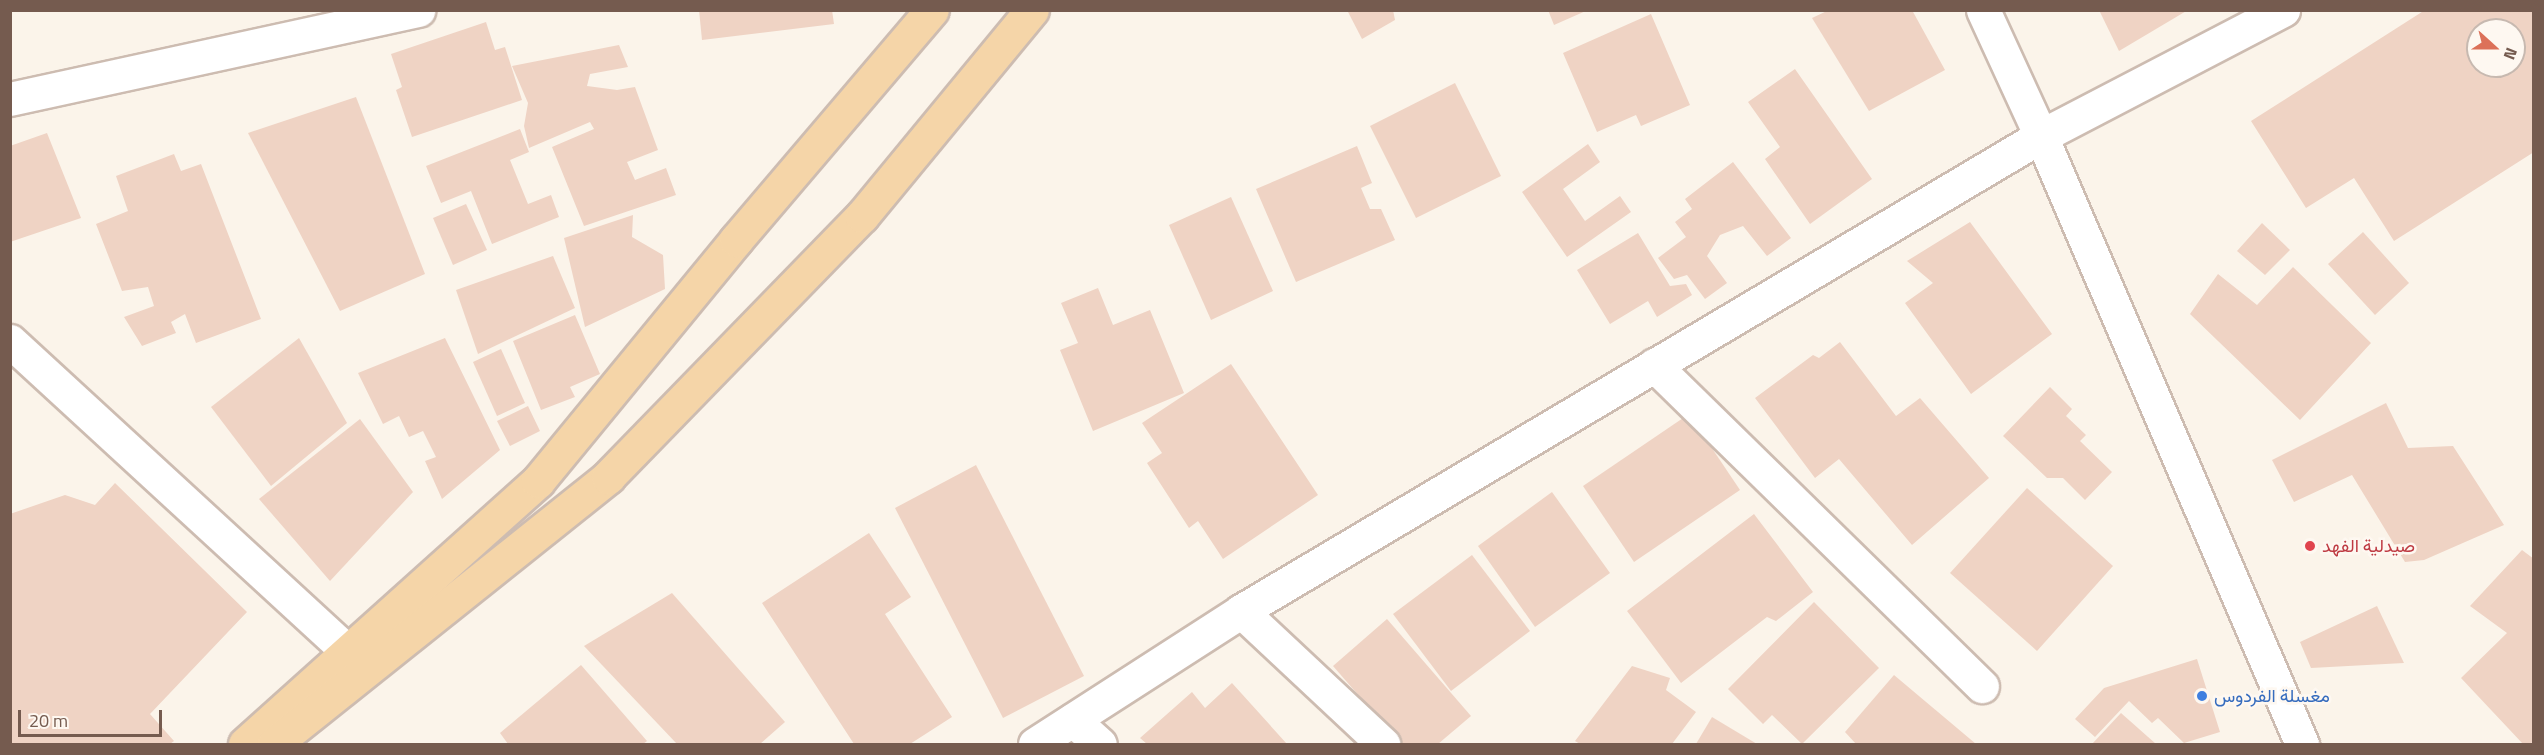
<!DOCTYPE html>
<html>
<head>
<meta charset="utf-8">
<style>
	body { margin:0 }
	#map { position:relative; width:2544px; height:755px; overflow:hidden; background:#fbf4ea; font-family:"Titillium Web",Vazirmatn,sans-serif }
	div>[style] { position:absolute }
	.building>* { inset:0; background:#efd3c4 }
	.roads { filter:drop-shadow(2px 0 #cdbcb1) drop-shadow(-2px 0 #cdbcb1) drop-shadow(0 2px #cdbcb1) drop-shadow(0 -2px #cdbcb1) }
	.minor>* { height:33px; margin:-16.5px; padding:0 16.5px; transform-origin:16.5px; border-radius:16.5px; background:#fff }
	.tertiary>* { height:33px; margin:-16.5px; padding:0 16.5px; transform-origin:16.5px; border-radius:16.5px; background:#fff }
	.primary>* { height:33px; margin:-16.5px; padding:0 16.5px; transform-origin:16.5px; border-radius:16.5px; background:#f5d5a8 }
	.dots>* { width:16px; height:16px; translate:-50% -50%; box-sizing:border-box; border:3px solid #fef8f1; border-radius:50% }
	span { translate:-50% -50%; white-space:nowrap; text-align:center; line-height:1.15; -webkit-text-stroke:5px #fef8f1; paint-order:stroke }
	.health-label { font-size:18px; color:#be3a42 }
	.left { translate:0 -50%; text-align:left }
	.shop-label { font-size:18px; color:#366cbe }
	.frame { position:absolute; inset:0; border:12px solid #755b4f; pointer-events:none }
	.north { position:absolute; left:2466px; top:18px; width:60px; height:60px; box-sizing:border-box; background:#fef8f1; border:2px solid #c7b9b0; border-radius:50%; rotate:111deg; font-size:16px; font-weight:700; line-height:24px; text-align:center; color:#755b4f }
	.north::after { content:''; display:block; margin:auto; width:21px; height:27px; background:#dc7159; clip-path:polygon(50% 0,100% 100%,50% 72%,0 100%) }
	.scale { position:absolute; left:18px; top:710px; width:144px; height:27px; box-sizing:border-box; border:3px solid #755b4f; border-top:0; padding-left:8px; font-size:18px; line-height:21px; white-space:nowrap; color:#755b4f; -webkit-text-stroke:4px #fef8f1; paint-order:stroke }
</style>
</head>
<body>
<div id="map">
	<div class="building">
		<div style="clip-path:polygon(699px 10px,832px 10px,834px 24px,702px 40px)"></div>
		<div style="clip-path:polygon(1347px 10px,1393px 10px,1395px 20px,1362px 39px)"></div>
		<div style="clip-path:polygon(1548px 10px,1588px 10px,1554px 25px)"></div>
		<div style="clip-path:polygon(1829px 10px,1912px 10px,1945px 70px,1869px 111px,1812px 18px)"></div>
		<div style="clip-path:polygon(2099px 10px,2188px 10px,2119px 51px)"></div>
		<div style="clip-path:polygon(evenodd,2425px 10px,2534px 10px,2534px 152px,2394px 241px,2354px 178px,2306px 208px,2251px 121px,2425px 10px,2478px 30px,2514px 30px,2514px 66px,2478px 66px,2478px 30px)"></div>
		<div style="clip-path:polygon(1651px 14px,1690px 105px,1641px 126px,1636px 115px,1597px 132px,1563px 53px)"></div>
		<div style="clip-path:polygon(486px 22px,495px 50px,505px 47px,522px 100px,412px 137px,396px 90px,402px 87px,391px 54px)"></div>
		<div style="clip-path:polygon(619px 45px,628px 67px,590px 74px,587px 86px,617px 90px,635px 87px,658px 150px,627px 162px,635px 180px,666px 168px,676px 195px,584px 226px,552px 147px,594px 129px,590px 122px,529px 148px,524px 126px,528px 103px,512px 66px)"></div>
		<div style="clip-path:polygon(1795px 69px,1872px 179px,1810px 224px,1765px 159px,1780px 147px,1748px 102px)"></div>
		<div style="clip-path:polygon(1455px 83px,1501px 176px,1416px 218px,1370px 126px)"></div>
		<div style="clip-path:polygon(356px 97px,425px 274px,340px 311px,248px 133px)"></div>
		<div style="clip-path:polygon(520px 129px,529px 152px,510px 160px,528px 204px,551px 195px,559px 217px,492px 244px,471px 191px,441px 203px,426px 166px)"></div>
		<div style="clip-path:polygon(47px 133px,81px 218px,10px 242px,10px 146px)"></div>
		<div style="clip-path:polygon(1588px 144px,1600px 162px,1563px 189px,1585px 221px,1620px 196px,1631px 212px,1567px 257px,1522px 192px)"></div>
		<div style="clip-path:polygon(1357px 146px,1372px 183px,1361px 188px,1370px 209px,1381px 209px,1395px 240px,1296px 282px,1256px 189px)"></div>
		<div style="clip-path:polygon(174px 154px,181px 171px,201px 164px,261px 319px,196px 343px,185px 314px,171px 322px,176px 333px,142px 346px,124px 317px,154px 306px,148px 287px,122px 291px,96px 224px,128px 211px,116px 176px)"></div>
		<div style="clip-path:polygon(1733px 162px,1791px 238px,1767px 256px,1743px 226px,1720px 235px,1707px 256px,1727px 283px,1705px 299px,1687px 275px,1674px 279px,1658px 258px,1686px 237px,1675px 222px,1692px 209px,1685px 199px)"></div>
		<div style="clip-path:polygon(1231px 197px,1273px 291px,1211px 320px,1169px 225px)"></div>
		<div style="clip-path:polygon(466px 204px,487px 250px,453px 265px,433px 218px)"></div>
		<div style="clip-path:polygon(633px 215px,632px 237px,663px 255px,665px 289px,585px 327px,564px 238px)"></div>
		<div style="clip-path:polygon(1970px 222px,2052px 334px,1971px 394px,1905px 303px,1933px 283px,1907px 261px)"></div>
		<div style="clip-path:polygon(2262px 223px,2290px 250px,2265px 275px,2237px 251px)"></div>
		<div style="clip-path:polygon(2363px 232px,2409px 283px,2375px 315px,2328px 264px)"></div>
		<div style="clip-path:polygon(1638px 233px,1670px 286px,1686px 284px,1692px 295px,1657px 317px,1648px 301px,1610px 324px,1577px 270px)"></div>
		<div style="clip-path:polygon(553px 256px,575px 308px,478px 354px,456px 290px)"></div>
		<div style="clip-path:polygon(2293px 267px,2371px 343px,2300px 420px,2190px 314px,2218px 274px,2257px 305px)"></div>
		<div style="clip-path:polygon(1098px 288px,1113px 325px,1150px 310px,1184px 393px,1093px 431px,1060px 350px,1078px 343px,1061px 303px)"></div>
		<div style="clip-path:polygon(575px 315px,600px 374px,570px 387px,575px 397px,541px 410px,513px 341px)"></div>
		<div style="clip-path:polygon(299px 338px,347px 423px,271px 486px,211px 407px)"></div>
		<div style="clip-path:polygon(445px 338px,500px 450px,442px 499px,425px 461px,436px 457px,423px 431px,409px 437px,399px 416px,383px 424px,358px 373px)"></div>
		<div style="clip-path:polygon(1840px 342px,1896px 416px,1920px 398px,1989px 478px,1912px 545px,1839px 459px,1815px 478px,1755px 398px,1813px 355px,1819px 358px)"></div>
		<div style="clip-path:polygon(501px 349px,525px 403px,497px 416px,473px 362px)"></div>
		<div style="clip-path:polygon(1231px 364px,1318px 495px,1223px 559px,1198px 521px,1189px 528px,1147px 463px,1162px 453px,1142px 423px)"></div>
		<div style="clip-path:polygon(2050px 387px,2072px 409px,2066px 416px,2086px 435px,2080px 441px,2112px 472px,2085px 500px,2063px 478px,2047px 478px,2003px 436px)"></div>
		<div style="clip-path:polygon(2386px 403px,2408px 448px,2453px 446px,2504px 525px,2424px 560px,2405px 562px,2352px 475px,2294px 502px,2272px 460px)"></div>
		<div style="clip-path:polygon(528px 406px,540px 431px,510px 446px,497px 421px)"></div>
		<div style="clip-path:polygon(1689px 414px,1740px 490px,1634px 562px,1583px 486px)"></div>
		<div style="clip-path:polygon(360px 419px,413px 492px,330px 581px,259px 499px)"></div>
		<div style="clip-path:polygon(976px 465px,1084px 676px,1003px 718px,895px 508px)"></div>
		<div style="clip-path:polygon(115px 483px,247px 612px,150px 714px,174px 741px,170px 744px,10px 744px,10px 514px,65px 495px,95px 505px)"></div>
		<div style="clip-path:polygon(2027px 488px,2113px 566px,2037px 651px,1950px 573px)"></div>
		<div style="clip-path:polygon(1552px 492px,1610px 573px,1535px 627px,1478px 546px)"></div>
		<div style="clip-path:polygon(1754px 514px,1813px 592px,1776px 621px,1767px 617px,1681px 683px,1627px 611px)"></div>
		<div style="clip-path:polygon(869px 533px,911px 597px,885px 614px,952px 717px,910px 744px,854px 744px,762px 603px)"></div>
		<div style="clip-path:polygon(2522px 550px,2534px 559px,2534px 741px,2530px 744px,2523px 744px,2461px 678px,2507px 633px,2470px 606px)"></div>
		<div style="clip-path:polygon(1472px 555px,1530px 631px,1451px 691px,1393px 614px)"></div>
		<div style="clip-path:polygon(672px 593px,785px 722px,760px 744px,677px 744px,584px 646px)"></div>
		<div style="clip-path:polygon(1814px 602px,1879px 668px,1802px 744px,1772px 715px,1763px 724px,1728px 689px)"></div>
		<div style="clip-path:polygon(2377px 606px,2404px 663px,2311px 668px,2300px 642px)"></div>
		<div style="clip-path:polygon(1387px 619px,1471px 716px,1438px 744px,1401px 744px,1333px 666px)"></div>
		<div style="clip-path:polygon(2197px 659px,2220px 732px,2184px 743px,2158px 718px,2152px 723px,2129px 701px,2095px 737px,2075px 719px,2104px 688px)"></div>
		<div style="clip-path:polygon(581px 665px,647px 741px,643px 744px,508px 744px,500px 733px)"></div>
		<div style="clip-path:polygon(1632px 666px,1670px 678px,1666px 690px,1696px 712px,1672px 744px,1580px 744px,1575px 741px)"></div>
		<div style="clip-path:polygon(1894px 675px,1976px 744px,1856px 744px,1845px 732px)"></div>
		<div style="clip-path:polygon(1232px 683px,1287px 744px,1147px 744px,1140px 738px,1192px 692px,1205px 708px)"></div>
		<div style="clip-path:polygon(2121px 713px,2156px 744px,2092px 744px)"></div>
		<div style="clip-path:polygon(1712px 717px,1757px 744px,1696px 744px)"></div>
	</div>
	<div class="roads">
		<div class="minor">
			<div style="left:10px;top:99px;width:418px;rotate:-12.3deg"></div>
			<div style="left:10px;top:341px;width:459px;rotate:42.6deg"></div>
			<div style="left:1654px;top:365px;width:459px;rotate:44.4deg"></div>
			<div style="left:1241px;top:611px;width:195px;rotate:43.1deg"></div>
			<div style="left:1073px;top:720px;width:36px;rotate:42deg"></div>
			<div style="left:1035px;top:744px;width:245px;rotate:-32.8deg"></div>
			<div style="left:1241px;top:611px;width:930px;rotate:-30.7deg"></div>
			<div style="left:2041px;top:136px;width:273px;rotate:-27.5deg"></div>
		</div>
		<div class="tertiary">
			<div style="left:1983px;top:10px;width:139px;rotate:65.3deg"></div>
			<div style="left:2041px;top:136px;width:662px;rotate:66.77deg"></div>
		</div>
		<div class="primary">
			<div style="left:245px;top:744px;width:394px;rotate:-41.9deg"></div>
			<div style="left:538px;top:481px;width:312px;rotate:-50.6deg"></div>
			<div style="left:736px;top:240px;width:302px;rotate:-49.6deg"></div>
			<div style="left:274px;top:744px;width:428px;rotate:-38.6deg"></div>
			<div style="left:608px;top:477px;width:364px;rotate:-45.8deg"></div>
			<div style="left:862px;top:216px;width:267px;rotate:-50.5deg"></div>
		</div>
	</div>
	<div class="dots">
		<div style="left:2310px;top:546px;background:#e0444e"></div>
		<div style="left:2202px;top:696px;background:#3f7fe0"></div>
	</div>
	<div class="health-label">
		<span class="left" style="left:2322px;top:546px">صيدلية الفهد</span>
	</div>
	<div class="shop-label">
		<span class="left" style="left:2214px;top:696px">مغسلة الفردوس</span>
	</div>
	<div class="frame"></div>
	<div class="north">N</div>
	<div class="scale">20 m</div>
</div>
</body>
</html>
